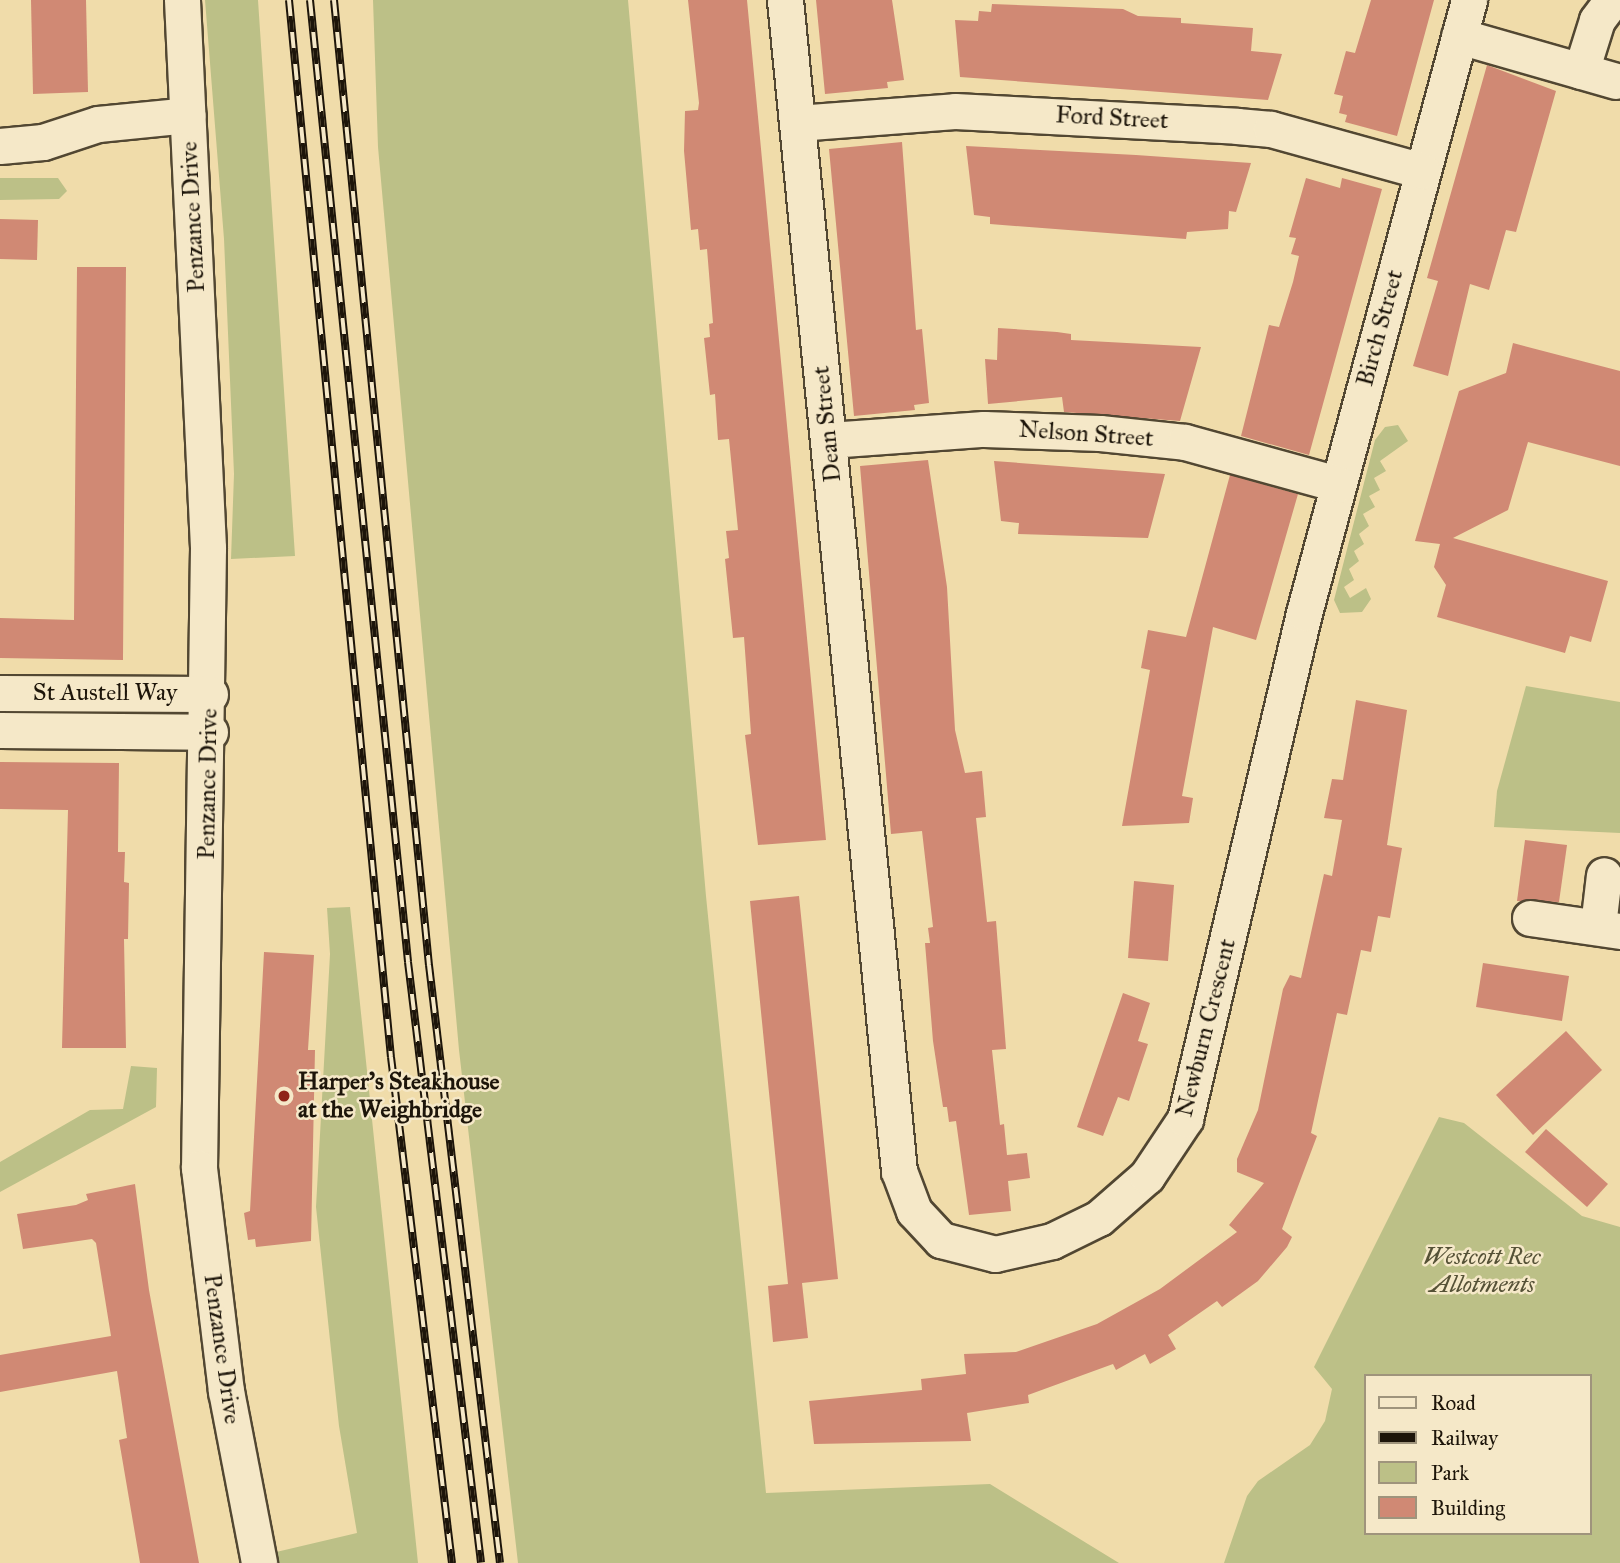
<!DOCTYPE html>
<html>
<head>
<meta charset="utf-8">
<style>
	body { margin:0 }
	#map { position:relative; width:1620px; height:1563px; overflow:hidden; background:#f0dcaa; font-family:"IM FELL Great Primer",serif }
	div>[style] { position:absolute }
	.green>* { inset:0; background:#bcc087 }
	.building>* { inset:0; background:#d08974 }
	.roads { filter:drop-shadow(2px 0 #524732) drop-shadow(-2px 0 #524732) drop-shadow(0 2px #524732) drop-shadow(0 -2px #524732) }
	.minor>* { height:35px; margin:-17.5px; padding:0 17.5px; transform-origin:17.5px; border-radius:17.5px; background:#f5e8c8 }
	.rail>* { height:8px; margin-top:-4px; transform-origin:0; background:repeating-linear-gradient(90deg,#f5e8c8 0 16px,#1d150a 0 32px); box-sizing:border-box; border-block:2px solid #1d150a }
	.dots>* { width:19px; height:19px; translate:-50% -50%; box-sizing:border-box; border:4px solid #f5e8c8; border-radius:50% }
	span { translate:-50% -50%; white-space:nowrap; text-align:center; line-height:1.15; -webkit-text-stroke:5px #f5e8c8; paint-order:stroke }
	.street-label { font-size:24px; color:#1d150a }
	.poi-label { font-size:24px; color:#1d150a; font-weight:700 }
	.left { translate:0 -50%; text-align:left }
	.park-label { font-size:24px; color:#555136; font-style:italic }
	.legend { position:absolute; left:1364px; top:1374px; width:228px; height:161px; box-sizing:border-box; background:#f5e8c8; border:2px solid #9f947c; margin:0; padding:9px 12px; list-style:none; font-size:21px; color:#1d150a }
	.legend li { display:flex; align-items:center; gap:14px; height:35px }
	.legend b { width:35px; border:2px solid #9f947c }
</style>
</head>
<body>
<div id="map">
	<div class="green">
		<div style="clip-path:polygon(205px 0,258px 0,295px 556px,231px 559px,234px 474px,224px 239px)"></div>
		<div style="clip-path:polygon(373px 0,628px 0,706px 896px,766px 1493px,990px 1484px,1119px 1563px,518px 1563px,459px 1050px,378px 147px)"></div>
		<div style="clip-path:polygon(0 178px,58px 178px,67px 191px,59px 199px,0 200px)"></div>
		<div style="clip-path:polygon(1398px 425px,1408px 441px,1380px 461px,1386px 471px,1374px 478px,1380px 490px,1369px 496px,1375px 507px,1363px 514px,1369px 526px,1359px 534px,1364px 544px,1354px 551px,1359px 561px,1349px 569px,1354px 580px,1344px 587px,1350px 598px,1366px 588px,1371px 599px,1362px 612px,1340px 613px,1334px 600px,1375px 440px,1385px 427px)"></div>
		<div style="clip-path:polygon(1526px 686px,1620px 702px,1620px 833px,1494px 827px,1497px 791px)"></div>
		<div style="clip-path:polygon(350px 907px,418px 1563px,276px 1563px,272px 1553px,357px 1533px,339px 1426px,316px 1207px,330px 954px,327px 908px)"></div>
		<div style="clip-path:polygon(131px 1066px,157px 1068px,156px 1107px,0 1192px,0 1162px,90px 1110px,123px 1109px)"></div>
		<div style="clip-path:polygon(evenodd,1439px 1117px,1464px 1123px,1582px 1216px,1620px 1227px,1620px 1563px,1224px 1563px,1247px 1496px,1258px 1481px,1310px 1445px,1325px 1421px,1332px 1389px,1314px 1367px,1439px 1117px,1366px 1376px,1590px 1376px,1590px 1533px,1366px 1533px,1366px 1376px)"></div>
	</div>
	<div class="building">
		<div style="clip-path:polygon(31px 0,86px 0,88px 92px,33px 94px)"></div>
		<div style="clip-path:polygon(688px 0,747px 0,826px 840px,758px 845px,745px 735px,751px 734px,744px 637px,733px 638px,725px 559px,729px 558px,726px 531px,738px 530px,729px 439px,718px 440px,715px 394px,710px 395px,704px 338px,710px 337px,709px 324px,713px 323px,707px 249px,700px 250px,698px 229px,691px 230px,684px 151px,685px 111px,698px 110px,699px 103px)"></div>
		<div style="clip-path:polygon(816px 0,892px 0,904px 80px,887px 82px,888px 88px,825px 94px)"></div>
		<div style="clip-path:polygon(1371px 0,1434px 0,1397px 136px,1345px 122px,1347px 115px,1339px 113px,1343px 96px,1334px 94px,1346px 51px,1355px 53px)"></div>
		<div style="clip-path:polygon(992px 4px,1123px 9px,1138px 16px,1181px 18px,1181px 23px,1253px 28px,1251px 51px,1282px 54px,1268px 100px,960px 77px,955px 20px,978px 21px,979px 11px,991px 12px)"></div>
		<div style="clip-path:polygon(1487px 65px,1556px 91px,1516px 232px,1506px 230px,1489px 290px,1470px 284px,1448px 376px,1413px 366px,1438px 281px,1427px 278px)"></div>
		<div style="clip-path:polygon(902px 142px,916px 330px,922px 329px,929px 403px,914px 405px,915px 410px,854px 416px,829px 149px)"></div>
		<div style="clip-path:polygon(966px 146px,1136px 155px,1251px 163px,1236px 212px,1229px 211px,1228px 229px,1187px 232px,1186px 239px,990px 224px,990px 217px,974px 215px)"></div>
		<div style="clip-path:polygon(1306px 178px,1340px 188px,1342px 178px,1382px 189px,1309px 455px,1241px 436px,1269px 325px,1279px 327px,1293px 282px,1299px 256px,1291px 254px,1296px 238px,1289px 237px)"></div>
		<div style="clip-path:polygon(0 219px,38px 220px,37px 260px,0 259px)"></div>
		<div style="clip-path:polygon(77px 267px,126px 267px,123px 660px,0 658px,0 618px,74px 620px)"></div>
		<div style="clip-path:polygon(998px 328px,1057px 332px,1071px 334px,1071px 340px,1201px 347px,1180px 421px,1064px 412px,1062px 397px,988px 404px,985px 359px,997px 360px)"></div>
		<div style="clip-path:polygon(1513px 343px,1620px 371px,1620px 466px,1528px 442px,1508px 510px,1453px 538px,1608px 581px,1591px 642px,1570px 636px,1565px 653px,1437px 617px,1446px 585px,1434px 567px,1440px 544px,1415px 541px,1459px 391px,1506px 373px)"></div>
		<div style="clip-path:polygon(928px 460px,947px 587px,955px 730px,965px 773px,982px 771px,986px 817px,976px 818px,987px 922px,996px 921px,1006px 1049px,992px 1050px,1000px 1125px,1004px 1124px,1007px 1155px,1027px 1153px,1030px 1178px,1008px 1181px,1011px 1211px,969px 1215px,956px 1121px,949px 1122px,947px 1107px,943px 1107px,933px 1041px,925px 943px,930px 943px,928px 928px,933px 927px,922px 831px,891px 834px,860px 466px)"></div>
		<div style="clip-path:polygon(994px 461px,1165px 474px,1148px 538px,1018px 534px,1019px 523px,1001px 521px)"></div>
		<div style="clip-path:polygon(1230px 475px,1298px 494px,1256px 640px,1213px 627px,1182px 796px,1193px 798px,1189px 823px,1122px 826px,1150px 670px,1141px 668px,1148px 630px,1186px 637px)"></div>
		<div style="clip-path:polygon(1356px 700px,1407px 710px,1387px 845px,1402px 848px,1390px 918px,1378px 916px,1371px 952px,1361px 950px,1347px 1015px,1337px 1013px,1311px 1133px,1317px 1136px,1282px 1229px,1292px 1237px,1287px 1247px,1258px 1281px,1222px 1307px,1217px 1301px,1168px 1335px,1176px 1349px,1150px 1364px,1145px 1354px,1116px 1370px,1113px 1364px,1028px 1395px,1029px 1403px,967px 1413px,971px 1441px,814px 1444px,809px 1401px,922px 1390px,921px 1379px,966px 1374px,964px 1354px,1016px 1352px,1097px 1324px,1160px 1289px,1237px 1232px,1229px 1225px,1264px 1183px,1237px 1172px,1237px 1159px,1258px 1110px,1283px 989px,1290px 975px,1301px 978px,1324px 874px,1332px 876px,1342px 820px,1324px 818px,1332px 779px,1343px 780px)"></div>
		<div style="clip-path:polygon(0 762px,119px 763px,118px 852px,125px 852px,124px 882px,129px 883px,128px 939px,124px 939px,126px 1048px,62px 1048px,68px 810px,0 809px)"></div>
		<div style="clip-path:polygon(1525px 840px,1567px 845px,1559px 902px,1517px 901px)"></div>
		<div style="clip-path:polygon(1134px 881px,1174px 885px,1168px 961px,1128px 958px)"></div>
		<div style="clip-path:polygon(799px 896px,838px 1279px,802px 1283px,808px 1338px,773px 1342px,768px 1286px,788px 1284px,750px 901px)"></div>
		<div style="clip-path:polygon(264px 952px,314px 955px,308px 1050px,315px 1050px,311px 1241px,256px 1247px,255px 1239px,248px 1240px,244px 1213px,250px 1211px)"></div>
		<div style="clip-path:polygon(1483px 963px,1569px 976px,1562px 1021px,1476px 1007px)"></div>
		<div style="clip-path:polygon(1123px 993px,1150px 1003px,1138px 1041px,1148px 1044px,1129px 1101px,1118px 1097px,1103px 1136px,1077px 1127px)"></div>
		<div style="clip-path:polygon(1566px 1031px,1602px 1070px,1533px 1135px,1496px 1095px)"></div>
		<div style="clip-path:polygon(1546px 1129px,1608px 1184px,1587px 1207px,1525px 1152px)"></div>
		<div style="clip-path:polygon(135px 1184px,149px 1290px,199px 1563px,140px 1563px,119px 1440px,127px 1438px,117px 1371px,0 1392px,0 1355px,111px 1336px,96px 1243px,92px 1239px,23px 1249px,17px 1214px,76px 1205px,88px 1200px,86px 1194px)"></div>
	</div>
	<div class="roads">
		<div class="minor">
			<div style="left:182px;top:0;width:549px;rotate:87.28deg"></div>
			<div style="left:208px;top:548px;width:620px;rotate:90.83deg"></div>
			<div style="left:199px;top:1168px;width:225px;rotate:83.1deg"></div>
			<div style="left:226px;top:1391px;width:175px;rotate:79.1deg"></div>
			<div style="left:785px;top:0;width:1177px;rotate:84.44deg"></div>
			<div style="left:899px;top:1171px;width:43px;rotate:69.4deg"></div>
			<div style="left:914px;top:1211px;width:40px;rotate:47deg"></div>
			<div style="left:941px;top:1240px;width:56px;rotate:14.5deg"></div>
			<div style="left:995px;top:1254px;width:58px;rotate:-12.8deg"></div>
			<div style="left:1052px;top:1241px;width:52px;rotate:-26.1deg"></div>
			<div style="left:1099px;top:1218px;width:64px;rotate:-41.2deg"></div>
			<div style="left:1147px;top:1176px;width:69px;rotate:-56.3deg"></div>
			<div style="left:1185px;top:1119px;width:520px;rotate:-76.77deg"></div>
			<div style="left:1304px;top:613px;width:635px;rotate:-74.93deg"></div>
			<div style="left:1459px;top:36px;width:163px;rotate:16deg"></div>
			<div style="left:1581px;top:71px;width:53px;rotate:-72.6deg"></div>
			<div style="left:1597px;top:20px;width:25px;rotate:-53deg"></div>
			<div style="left:797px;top:123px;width:158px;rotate:-4.3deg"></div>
			<div style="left:955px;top:111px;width:282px;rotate:3deg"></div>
			<div style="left:1237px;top:126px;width:34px;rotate:5deg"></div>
			<div style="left:1271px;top:129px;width:157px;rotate:15.5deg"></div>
			<div style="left:0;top:146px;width:43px;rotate:-5.3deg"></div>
			<div style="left:43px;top:142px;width:58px;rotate:-18.1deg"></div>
			<div style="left:98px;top:124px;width:90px;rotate:-5.7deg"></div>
			<div style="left:829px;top:440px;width:155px;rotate:-4.1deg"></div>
			<div style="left:984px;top:429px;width:116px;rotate:2deg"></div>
			<div style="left:1100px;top:433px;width:85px;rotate:6deg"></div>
			<div style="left:1185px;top:442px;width:159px;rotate:15.4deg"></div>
			<div style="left:0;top:693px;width:210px;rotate:0.3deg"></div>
			<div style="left:0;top:730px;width:210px;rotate:0.5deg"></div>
			<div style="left:1530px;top:918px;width:91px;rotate:8.2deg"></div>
			<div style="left:1598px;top:926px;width:51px;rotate:-83.3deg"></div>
		</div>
	</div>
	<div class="rail">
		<div style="left:289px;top:0;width:1062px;rotate:84.49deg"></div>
		<div style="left:391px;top:1057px;width:510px;rotate:83.13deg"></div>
		<div style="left:310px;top:0;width:967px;rotate:84.18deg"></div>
		<div style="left:408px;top:962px;width:605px;rotate:83.07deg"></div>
		<div style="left:334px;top:0;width:970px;rotate:84.38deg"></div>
		<div style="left:429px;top:965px;width:602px;rotate:83.23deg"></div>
	</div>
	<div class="dots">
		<div style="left:284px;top:1096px;background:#8f2418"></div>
	</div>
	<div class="street-label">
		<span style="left:1112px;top:118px;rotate:3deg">Ford Street</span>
		<span style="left:193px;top:217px;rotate:-93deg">Penzance Drive</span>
		<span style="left:1380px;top:328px;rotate:-75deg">Birch Street</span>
		<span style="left:827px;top:424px;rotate:-96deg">Dean Street</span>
		<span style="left:1086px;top:434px;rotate:4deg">Nelson Street</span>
		<span style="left:105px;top:693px">St Austell Way</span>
		<span style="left:208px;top:784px;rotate:-89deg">Penzance Drive</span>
		<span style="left:1206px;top:1028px;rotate:-76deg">Newburn Crescent</span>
		<span style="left:222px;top:1349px;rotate:82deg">Penzance Drive</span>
	</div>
	<div class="poi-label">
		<span class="left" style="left:298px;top:1096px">Harper's Steakhouse<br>at the Weighbridge</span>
	</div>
	<div class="park-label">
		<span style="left:1482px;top:1271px">Westcott Rec<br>Allotments</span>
	</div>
	<ul class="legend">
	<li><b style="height:9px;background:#f5e8c8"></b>Road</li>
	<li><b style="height:9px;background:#1d150a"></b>Railway</li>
	<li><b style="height:19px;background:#bcc087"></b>Park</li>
	<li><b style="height:19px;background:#d08974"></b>Building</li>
	</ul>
</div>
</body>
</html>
